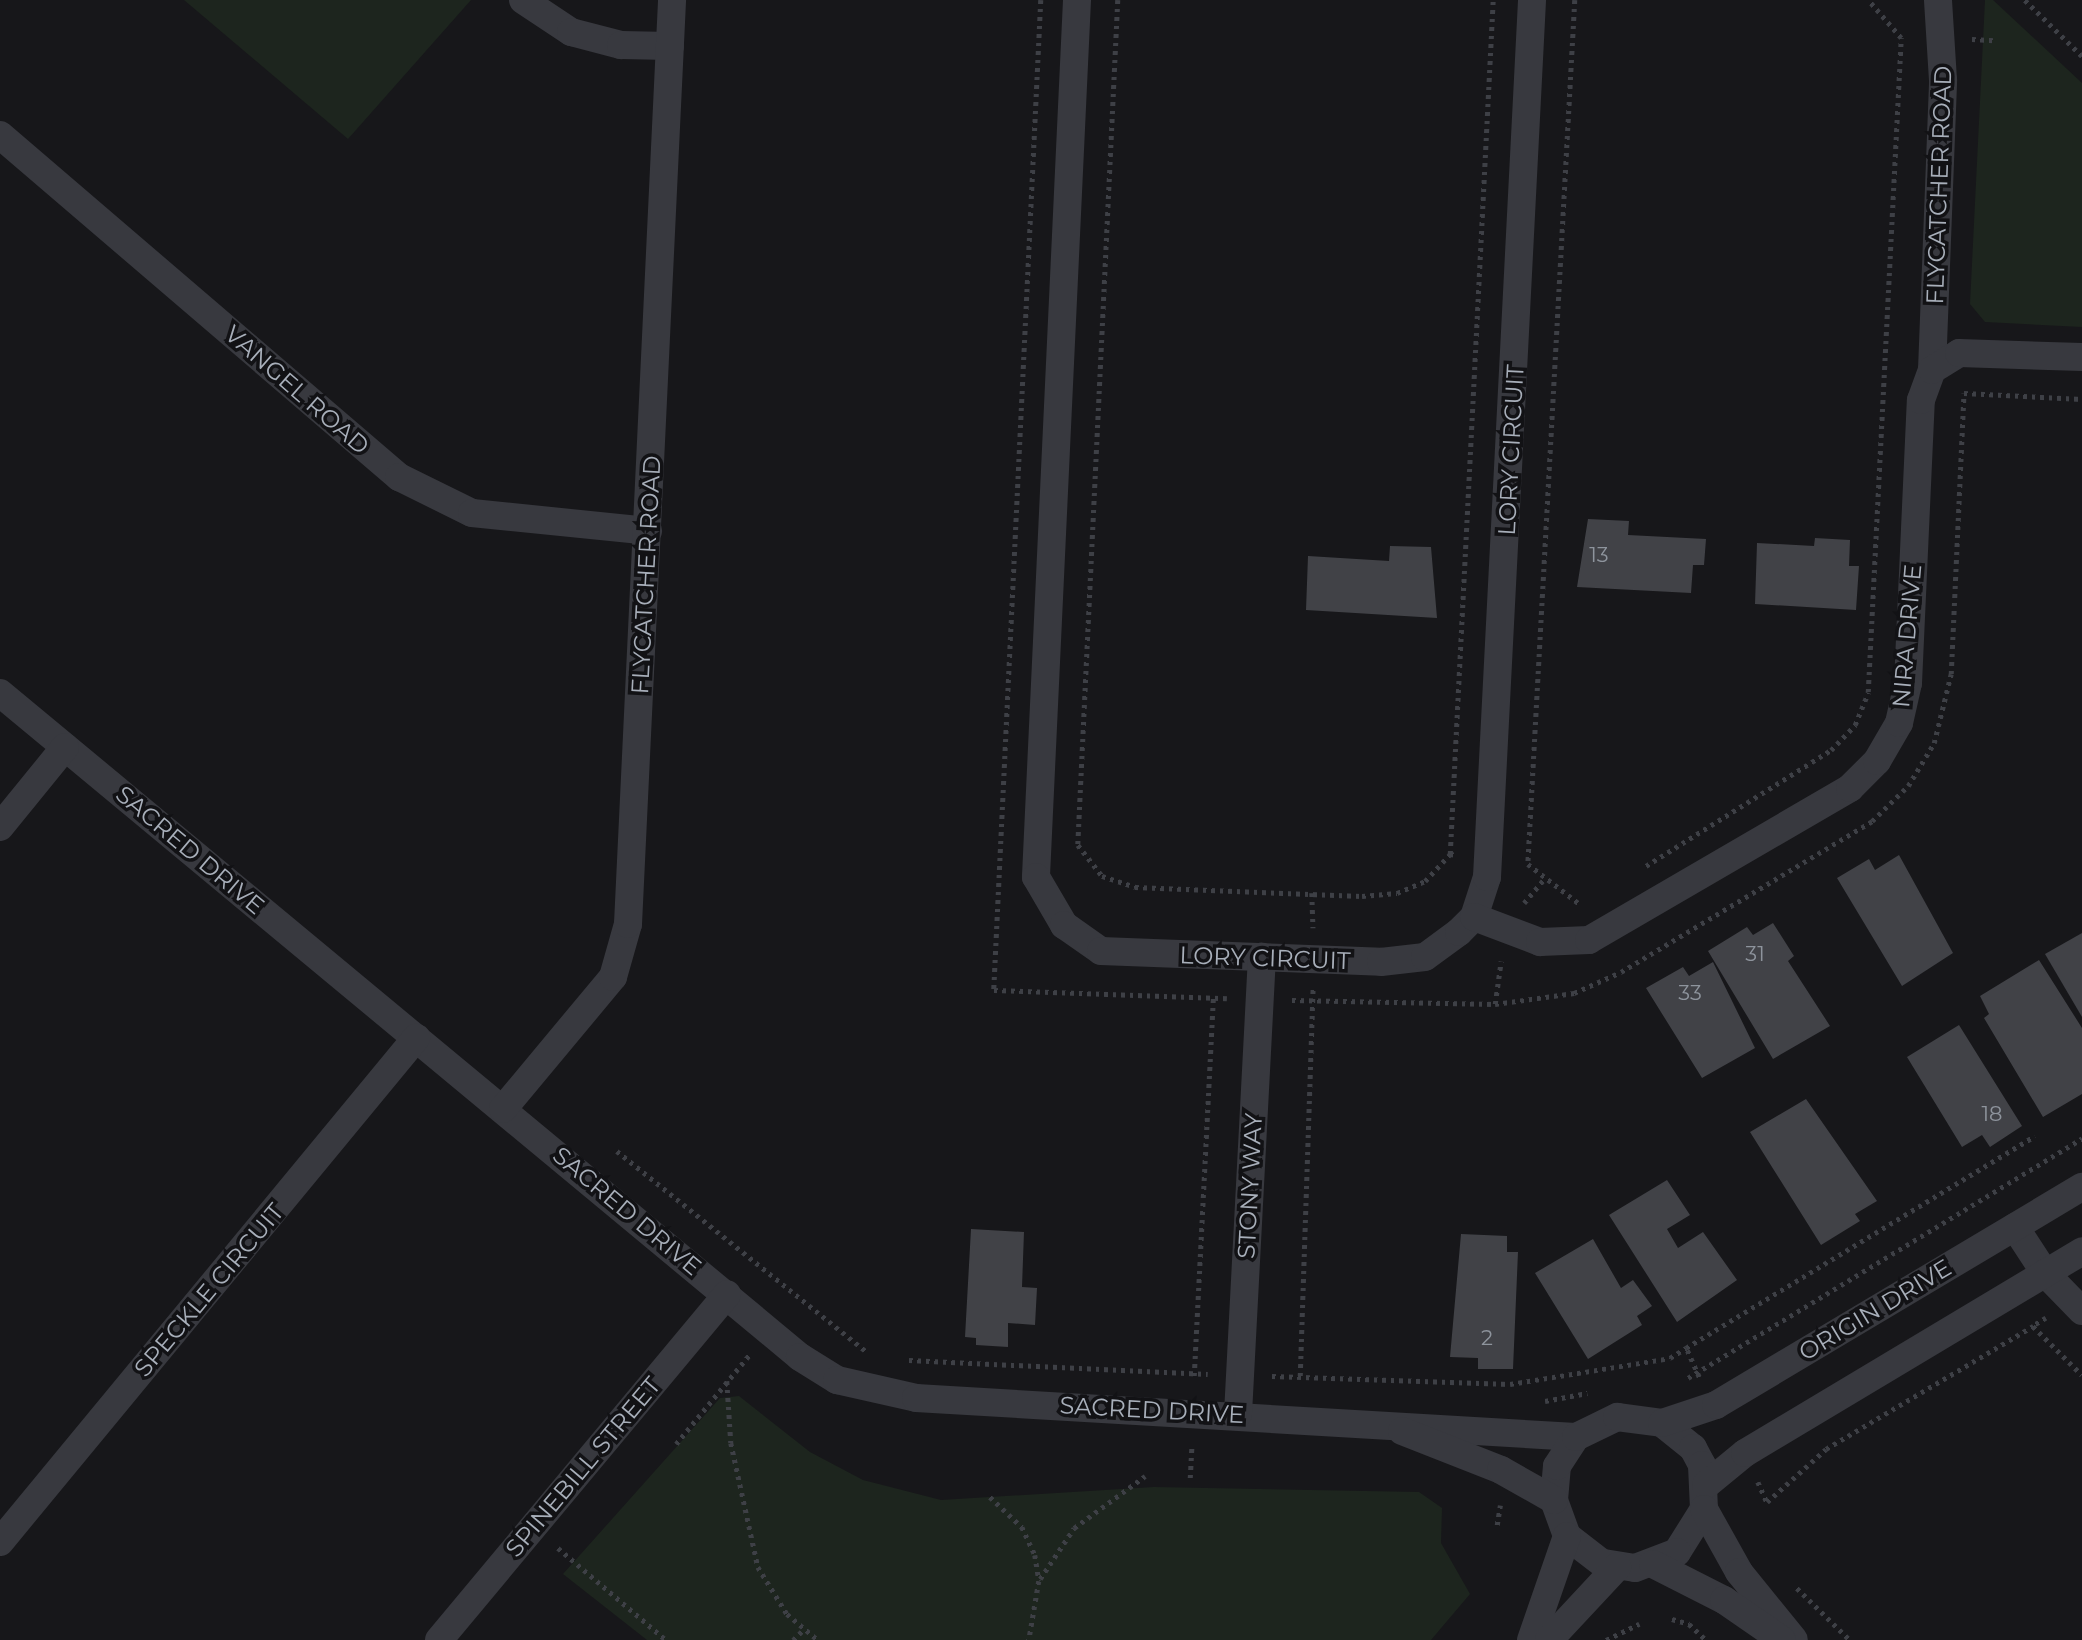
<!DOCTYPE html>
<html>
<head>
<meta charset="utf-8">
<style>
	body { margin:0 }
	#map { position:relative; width:2082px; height:1640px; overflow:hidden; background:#17171a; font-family:Montserrat,sans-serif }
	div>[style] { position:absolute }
	.green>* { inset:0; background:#1d251e }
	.building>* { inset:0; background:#414247 }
	.path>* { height:4.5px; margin-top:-2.25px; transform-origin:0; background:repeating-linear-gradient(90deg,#3e4046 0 3.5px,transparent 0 8.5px) }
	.street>* { height:28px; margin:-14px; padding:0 14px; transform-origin:14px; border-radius:14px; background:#38393f }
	span { translate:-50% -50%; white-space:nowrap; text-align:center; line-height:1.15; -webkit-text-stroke:7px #121215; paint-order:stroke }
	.number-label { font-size:21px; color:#8e949d }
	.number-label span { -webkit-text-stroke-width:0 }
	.street-label { font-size:24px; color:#a8afba }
</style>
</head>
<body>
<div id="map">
	<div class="green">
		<div style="clip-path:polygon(184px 0,471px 0,348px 139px)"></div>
		<div style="clip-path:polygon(1985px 0,1993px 0,2082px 83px,2082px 327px,1985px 322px,1970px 304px)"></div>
		<div style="clip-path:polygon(739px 1396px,810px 1452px,863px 1480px,941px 1500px,1154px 1487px,1419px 1492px,1442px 1508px,1441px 1543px,1470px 1594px,1431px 1640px,647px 1640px,563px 1574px,720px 1398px)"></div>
	</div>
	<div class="building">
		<div style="clip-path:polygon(1588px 519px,1629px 521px,1628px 535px,1706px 539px,1704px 565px,1693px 565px,1691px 593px,1577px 587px)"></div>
		<div style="clip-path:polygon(1815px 538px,1850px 540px,1849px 566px,1859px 566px,1856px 610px,1755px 604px,1757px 543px,1814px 546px)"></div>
		<div style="clip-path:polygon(1390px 546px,1431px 547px,1437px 618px,1306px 610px,1308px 556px,1389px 561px)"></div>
		<div style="clip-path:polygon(1899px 855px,1953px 953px,1902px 986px,1837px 878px,1869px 859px,1875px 870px)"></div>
		<div style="clip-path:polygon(1773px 923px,1794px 956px,1788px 961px,1830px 1026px,1773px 1059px,1708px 951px,1747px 927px,1753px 935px)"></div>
		<div style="clip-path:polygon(2082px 933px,2082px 1017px,2045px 954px)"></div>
		<div style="clip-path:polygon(2039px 960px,2082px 1028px,2082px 1094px,2043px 1117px,1984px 1018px,1989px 1014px,1980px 996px)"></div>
		<div style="clip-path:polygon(1713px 962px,1755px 1048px,1702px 1078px,1646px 988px,1683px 967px,1689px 976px)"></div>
		<div style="clip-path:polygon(1959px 1025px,2022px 1126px,1990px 1147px,1982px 1135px,1962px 1147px,1907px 1057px)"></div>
		<div style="clip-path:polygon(1806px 1099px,1877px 1201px,1855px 1214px,1860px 1221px,1821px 1245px,1750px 1132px)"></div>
		<div style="clip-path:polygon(1667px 1180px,1690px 1215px,1667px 1229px,1678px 1248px,1703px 1232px,1737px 1280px,1677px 1322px,1609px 1215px)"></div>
		<div style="clip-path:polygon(971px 1229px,1024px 1232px,1022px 1287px,1037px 1288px,1035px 1325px,1008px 1323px,1008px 1347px,976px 1345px,976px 1338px,965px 1337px)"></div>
		<div style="clip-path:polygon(1461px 1234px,1507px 1236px,1507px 1252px,1518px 1252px,1513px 1369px,1478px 1369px,1478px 1358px,1450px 1357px)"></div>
		<div style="clip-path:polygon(1593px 1239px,1621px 1288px,1633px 1280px,1652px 1306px,1637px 1316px,1642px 1325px,1588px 1359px,1535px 1273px)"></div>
	</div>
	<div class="path">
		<div style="left:1041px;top:0;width:991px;rotate:92.72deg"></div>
		<div style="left:994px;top:990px;width:233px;rotate:2deg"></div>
		<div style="left:1118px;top:0;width:846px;rotate:92.71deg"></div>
		<div style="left:1078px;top:845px;width:39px;rotate:52deg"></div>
		<div style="left:1102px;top:876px;width:35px;rotate:18deg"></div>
		<div style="left:1135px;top:887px;width:227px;rotate:2.3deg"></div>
		<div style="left:1362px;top:896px;width:35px;rotate:-5deg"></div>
		<div style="left:1397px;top:893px;width:30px;rotate:-23deg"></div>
		<div style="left:1425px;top:881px;width:37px;rotate:-47deg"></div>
		<div style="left:1450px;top:854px;width:8px;rotate:7deg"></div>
		<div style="left:1575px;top:0;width:865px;rotate:93.11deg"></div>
		<div style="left:1528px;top:864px;width:67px;rotate:37.7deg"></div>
		<div style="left:2025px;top:0;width:80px;rotate:44.5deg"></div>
		<div style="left:1972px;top:39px;width:22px;rotate:3deg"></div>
		<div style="left:1964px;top:393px;width:118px;rotate:2.9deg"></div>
		<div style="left:1450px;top:854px;width:855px;rotate:-87.12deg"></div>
		<div style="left:1646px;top:866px;width:218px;rotate:-32.1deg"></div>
		<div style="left:1831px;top:750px;width:35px;rotate:-46deg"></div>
		<div style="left:1855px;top:725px;width:35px;rotate:-68deg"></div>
		<div style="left:1868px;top:692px;width:655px;rotate:-87.11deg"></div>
		<div style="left:1901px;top:38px;width:50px;rotate:-131deg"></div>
		<div style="left:1312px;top:893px;width:35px;rotate:88deg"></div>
		<div style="left:1524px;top:903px;width:31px;rotate:-50deg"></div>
		<div style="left:1292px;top:1000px;width:203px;rotate:1.1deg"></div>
		<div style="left:1495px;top:1004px;width:43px;rotate:-82.1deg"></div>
		<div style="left:1495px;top:1004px;width:80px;rotate:-7.9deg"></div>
		<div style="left:1574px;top:993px;width:51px;rotate:-24.1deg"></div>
		<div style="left:1621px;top:972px;width:293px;rotate:-31deg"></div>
		<div style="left:1872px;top:821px;width:50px;rotate:-44.2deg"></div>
		<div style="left:1908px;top:786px;width:50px;rotate:-58.8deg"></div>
		<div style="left:1934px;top:743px;width:71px;rotate:-76.2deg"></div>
		<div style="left:1951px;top:674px;width:281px;rotate:-87.4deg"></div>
		<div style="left:617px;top:1151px;width:319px;rotate:38.8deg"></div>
		<div style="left:2046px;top:1318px;width:15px;rotate:148deg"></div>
		<div style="left:2033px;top:1326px;width:69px;rotate:45deg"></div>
		<div style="left:909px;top:1360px;width:299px;rotate:2.7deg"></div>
		<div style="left:1194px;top:1376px;width:378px;rotate:-87.1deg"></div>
		<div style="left:1272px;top:1376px;width:238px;rotate:1.9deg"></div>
		<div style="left:1510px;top:1384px;width:162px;rotate:-9.2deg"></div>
		<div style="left:1670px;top:1358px;width:19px;rotate:-32deg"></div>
		<div style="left:1300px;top:1376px;width:387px;rotate:-88.1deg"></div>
		<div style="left:1699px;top:1377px;width:32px;rotate:-114deg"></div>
		<div style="left:1686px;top:1348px;width:408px;rotate:-31.3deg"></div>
		<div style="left:1688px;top:1378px;width:461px;rotate:-31.3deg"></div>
		<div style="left:727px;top:1381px;width:62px;rotate:86.3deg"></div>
		<div style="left:731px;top:1443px;width:127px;rotate:77.7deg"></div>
		<div style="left:758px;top:1567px;width:55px;rotate:58.3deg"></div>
		<div style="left:787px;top:1614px;width:40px;rotate:40deg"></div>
		<div style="left:1545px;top:1401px;width:43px;rotate:-10.8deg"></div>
		<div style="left:676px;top:1444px;width:115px;rotate:-50.6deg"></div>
		<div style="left:1190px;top:1478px;width:34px;rotate:-87deg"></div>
		<div style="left:1758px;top:1482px;width:22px;rotate:66deg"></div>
		<div style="left:1767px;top:1502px;width:79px;rotate:-41.9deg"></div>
		<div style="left:1826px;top:1449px;width:241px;rotate:-30.7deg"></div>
		<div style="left:990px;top:1497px;width:44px;rotate:43.2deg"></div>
		<div style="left:1022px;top:1527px;width:31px;rotate:65deg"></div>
		<div style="left:1035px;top:1555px;width:26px;rotate:81deg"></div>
		<div style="left:1039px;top:1581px;width:60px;rotate:99.6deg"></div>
		<div style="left:1497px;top:1525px;width:20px;rotate:-81deg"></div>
		<div style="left:558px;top:1548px;width:142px;rotate:40.4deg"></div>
		<div style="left:1040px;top:1579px;width:61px;rotate:-56.3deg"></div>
		<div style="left:1074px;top:1528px;width:88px;rotate:-36.2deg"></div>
		<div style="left:1797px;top:1588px;width:74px;rotate:44.5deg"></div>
		<div style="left:1672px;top:1619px;width:18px;rotate:16deg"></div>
		<div style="left:1689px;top:1624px;width:23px;rotate:43deg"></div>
		<div style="left:793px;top:1640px;width:14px;rotate:-45deg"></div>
		<div style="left:1606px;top:1640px;width:37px;rotate:-26deg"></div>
	</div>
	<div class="street">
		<div style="left:523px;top:0;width:58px;rotate:33.7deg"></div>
		<div style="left:571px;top:32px;width:52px;rotate:14.6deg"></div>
		<div style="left:621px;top:45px;width:49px;rotate:1.2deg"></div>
		<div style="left:1077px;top:0;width:878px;rotate:92.68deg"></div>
		<div style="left:1036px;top:877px;width:56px;rotate:59.7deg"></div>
		<div style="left:1064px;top:925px;width:45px;rotate:35.1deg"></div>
		<div style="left:1101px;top:951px;width:280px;rotate:2.2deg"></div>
		<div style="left:1381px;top:962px;width:44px;rotate:-6.5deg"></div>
		<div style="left:1425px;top:957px;width:42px;rotate:-36.3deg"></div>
		<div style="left:1459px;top:932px;width:21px;rotate:-45deg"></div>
		<div style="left:1474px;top:917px;width:42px;rotate:-72deg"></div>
		<div style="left:1487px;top:877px;width:878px;rotate:-87.06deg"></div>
		<div style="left:0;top:135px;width:526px;rotate:40.6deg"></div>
		<div style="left:399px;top:477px;width:81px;rotate:26.3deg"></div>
		<div style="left:472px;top:513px;width:177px;rotate:5.8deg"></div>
		<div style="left:1932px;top:370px;width:290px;rotate:-87.8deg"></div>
		<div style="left:1943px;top:80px;width:80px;rotate:-93.6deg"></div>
		<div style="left:0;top:693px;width:1040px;rotate:39.69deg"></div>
		<div style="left:800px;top:1357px;width:44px;rotate:31.9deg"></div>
		<div style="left:837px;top:1380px;width:81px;rotate:12.8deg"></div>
		<div style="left:916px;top:1398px;width:661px;rotate:3.38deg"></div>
		<div style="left:0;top:827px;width:103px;rotate:-50.9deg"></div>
		<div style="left:1474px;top:917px;width:71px;rotate:20.7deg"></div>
		<div style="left:1540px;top:942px;width:49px;rotate:-2.3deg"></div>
		<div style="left:1589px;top:940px;width:302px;rotate:-30.2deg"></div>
		<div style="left:1850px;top:788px;width:38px;rotate:-45deg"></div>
		<div style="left:1877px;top:761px;width:44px;rotate:-59.9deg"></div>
		<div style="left:1899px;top:723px;width:41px;rotate:-77.3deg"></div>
		<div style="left:1908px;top:683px;width:283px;rotate:-87.4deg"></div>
		<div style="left:1921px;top:400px;width:32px;rotate:-70deg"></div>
		<div style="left:1932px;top:370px;width:32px;rotate:-32deg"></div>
		<div style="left:1959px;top:353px;width:123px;rotate:1.9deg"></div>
		<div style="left:503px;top:1109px;width:172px;rotate:-50.2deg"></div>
		<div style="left:613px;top:977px;width:55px;rotate:-74.2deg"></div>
		<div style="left:628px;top:924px;width:925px;rotate:-87.27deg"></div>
		<div style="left:2015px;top:1227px;width:55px;rotate:56.9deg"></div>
		<div style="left:2045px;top:1273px;width:53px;rotate:45.8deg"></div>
		<div style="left:1238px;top:1414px;width:458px;rotate:-87deg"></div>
		<div style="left:1662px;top:1423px;width:40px;rotate:39deg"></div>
		<div style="left:1693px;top:1448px;width:19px;rotate:62deg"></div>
		<div style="left:1702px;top:1465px;width:44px;rotate:87.4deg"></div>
		<div style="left:1704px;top:1509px;width:51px;rotate:122.1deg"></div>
		<div style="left:1677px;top:1552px;width:45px;rotate:159.1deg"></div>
		<div style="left:1635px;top:1568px;width:33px;rotate:-171deg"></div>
		<div style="left:1602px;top:1563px;width:44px;rotate:-142.4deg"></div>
		<div style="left:1567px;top:1536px;width:38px;rotate:-110deg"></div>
		<div style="left:1554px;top:1500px;width:34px;rotate:-85deg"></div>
		<div style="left:1557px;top:1466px;width:35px;rotate:-57deg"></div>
		<div style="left:1576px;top:1437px;width:46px;rotate:-26deg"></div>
		<div style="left:1617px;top:1417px;width:45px;rotate:7.6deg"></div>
		<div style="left:1662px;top:1423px;width:57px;rotate:-18.4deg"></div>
		<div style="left:1716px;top:1405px;width:426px;rotate:-30.8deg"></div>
		<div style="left:1402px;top:1431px;width:106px;rotate:21.5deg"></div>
		<div style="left:1501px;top:1470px;width:61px;rotate:29.5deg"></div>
		<div style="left:1706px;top:1485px;width:50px;rotate:-39.4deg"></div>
		<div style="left:1745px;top:1453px;width:393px;rotate:-30.9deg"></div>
		<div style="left:1704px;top:1509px;width:72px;rotate:60.9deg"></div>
		<div style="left:1739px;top:1572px;width:87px;rotate:51deg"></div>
		<div style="left:0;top:1542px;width:654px;rotate:-50.46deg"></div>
		<div style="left:1653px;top:1564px;width:80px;rotate:26.9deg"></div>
		<div style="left:1724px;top:1600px;width:70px;rotate:34.6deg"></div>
		<div style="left:439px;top:1640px;width:450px;rotate:-50.2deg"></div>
		<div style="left:1531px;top:1640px;width:110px;rotate:-70.9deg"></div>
		<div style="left:1549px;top:1640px;width:100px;rotate:-47deg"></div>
	</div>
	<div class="number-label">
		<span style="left:1599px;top:555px">13</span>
		<span style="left:1755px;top:954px">31</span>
		<span style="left:1690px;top:993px">33</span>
		<span style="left:1992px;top:1114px">18</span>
		<span style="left:1487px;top:1338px">2</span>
	</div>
	<div class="street-label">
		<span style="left:1939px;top:185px;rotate:-88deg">FLYCATCHER ROAD</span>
		<span style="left:297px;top:390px;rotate:41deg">VANGEL ROAD</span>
		<span style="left:1511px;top:450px;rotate:-87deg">LORY CIRCUIT</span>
		<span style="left:646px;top:575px;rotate:-87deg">FLYCATCHER ROAD</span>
		<span style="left:1907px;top:636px;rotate:-85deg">NIRA DRIVE</span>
		<span style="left:190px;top:850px;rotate:40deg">SACRED DRIVE</span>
		<span style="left:1265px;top:958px;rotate:2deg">LORY CIRCUIT</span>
		<span style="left:1250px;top:1186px;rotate:-87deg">STONY WAY</span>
		<span style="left:627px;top:1211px;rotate:40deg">SACRED DRIVE</span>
		<span style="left:209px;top:1290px;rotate:-50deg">SPECKLE CIRCUIT</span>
		<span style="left:1875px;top:1310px;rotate:-31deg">ORIGIN DRIVE</span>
		<span style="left:1152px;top:1410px;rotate:3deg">SACRED DRIVE</span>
		<span style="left:583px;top:1467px;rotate:-50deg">SPINEBILL STREET</span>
	</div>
</div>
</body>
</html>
